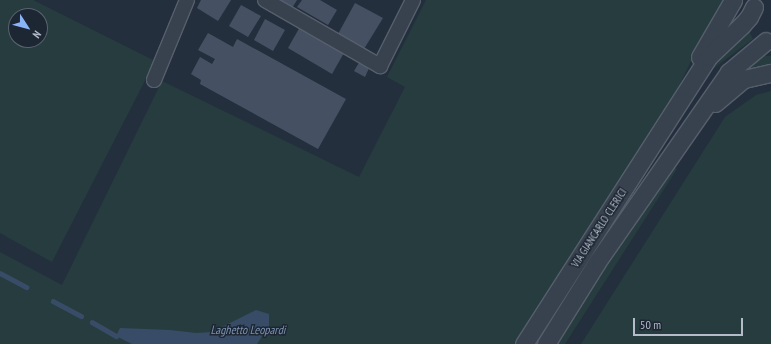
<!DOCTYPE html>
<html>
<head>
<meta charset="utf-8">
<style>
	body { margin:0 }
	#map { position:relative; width:771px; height:344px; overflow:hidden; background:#242f3e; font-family:"PT Sans Narrow",sans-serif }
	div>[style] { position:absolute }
	.green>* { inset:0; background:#263c3f }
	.water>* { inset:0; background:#394c67 }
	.stream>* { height:4.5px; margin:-2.25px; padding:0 2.25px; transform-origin:2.25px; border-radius:2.25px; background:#394c67 }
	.building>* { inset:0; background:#455162 }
	.roads { filter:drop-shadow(1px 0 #565f6c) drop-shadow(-1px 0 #565f6c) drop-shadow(0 1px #565f6c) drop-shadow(0 -1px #565f6c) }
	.minor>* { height:14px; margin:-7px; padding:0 7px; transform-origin:7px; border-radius:7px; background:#38414e }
	.tertiary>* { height:17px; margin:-8.5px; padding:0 8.5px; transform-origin:8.5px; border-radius:8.5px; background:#38414e }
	span { translate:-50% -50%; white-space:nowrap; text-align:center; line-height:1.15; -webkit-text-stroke:3px #1d2633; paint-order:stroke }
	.street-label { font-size:11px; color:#b4bcc9 }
	.water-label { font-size:12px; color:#7c92b1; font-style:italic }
	.north { position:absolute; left:8px; top:8px; width:40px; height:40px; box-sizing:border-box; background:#1d2633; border:1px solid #59626f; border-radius:50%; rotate:126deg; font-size:11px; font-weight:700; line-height:16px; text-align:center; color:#b4bcc9 }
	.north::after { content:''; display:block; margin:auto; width:14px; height:18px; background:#8ab4f8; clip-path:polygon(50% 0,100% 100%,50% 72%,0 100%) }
	.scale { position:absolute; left:633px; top:318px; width:110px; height:18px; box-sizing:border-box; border:2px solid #b4bcc9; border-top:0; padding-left:5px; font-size:12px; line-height:14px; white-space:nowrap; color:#b4bcc9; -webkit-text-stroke:3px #1d2633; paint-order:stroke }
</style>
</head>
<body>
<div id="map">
	<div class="green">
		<div style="clip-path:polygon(evenodd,0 0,33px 0,155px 61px,52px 262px,0 233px,0 0,16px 16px,40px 16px,40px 40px,16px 40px,16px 16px)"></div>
		<div style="clip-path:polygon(426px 0,726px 0,692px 59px,666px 113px,518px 344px,0 344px,0 252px,62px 285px,162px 81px,359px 177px,405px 87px,387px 77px)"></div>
		<div style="clip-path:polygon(748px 29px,753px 39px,714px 68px,710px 67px)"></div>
		<div style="clip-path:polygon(764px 56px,771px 56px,771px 68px,735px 74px,743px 66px)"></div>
		<div style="clip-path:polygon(771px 91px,771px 344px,581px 344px,725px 117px,756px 95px)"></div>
		<div style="clip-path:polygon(674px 167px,677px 169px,565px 344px,549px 344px,620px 237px)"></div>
	</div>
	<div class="water">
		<div style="clip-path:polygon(256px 310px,269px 314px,269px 326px,257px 344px,132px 344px,116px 336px,120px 328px,170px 330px,196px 333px,212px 332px)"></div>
	</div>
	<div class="stream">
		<div style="left:0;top:273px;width:30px;rotate:28deg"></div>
		<div style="left:53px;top:301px;width:32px;rotate:28deg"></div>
		<div style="left:92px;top:322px;width:28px;rotate:30deg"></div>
	</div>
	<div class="building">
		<div style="clip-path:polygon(201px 0,231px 0,218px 21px,197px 8px)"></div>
		<div style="clip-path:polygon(279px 0,297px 0,292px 8px)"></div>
		<div style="clip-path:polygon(302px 0,320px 0,337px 10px,328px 25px,297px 7px)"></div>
		<div style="clip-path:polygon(355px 3px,383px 18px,364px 49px,338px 34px)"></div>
		<div style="clip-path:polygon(241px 5px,261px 16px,248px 37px,229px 26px)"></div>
		<div style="clip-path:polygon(265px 19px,285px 30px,273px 51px,254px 40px)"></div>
		<div style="clip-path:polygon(301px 25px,345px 51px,332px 74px,288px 48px)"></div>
		<div style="clip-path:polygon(208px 33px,233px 47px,237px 39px,346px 99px,318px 149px,200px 84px,201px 80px,191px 74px,200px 57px,212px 64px,215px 59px,198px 50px)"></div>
		<div style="clip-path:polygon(360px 61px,370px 66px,365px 77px,354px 71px)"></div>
	</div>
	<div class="roads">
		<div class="minor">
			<div style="left:265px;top:0;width:133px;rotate:29.9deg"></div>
			<div style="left:380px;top:66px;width:74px;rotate:-63.4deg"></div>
			<div style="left:154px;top:80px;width:87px;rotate:-67.6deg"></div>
		</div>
		<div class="tertiary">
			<div style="left:700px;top:57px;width:66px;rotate:-59.9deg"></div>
			<div style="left:715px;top:103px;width:38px;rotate:-40deg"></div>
			<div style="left:744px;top:79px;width:28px;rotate:-13deg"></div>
			<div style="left:524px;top:344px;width:341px;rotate:-57.3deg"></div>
			<div style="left:708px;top:57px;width:47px;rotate:-43.3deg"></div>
			<div style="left:742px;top:25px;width:11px;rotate:-49deg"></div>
			<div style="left:749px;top:17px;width:11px;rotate:-63deg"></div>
			<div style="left:546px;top:344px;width:97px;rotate:-58.1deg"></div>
			<div style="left:597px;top:262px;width:231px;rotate:-55.2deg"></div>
			<div style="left:729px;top:72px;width:48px;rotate:-40deg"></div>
		</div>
	</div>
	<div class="street-label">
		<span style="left:599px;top:228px;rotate:-57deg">VIA GIANCARLO CLERICI</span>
	</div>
	<div class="water-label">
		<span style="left:248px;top:330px">Laghetto Leopardi</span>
	</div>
	<div class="north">N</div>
	<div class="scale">50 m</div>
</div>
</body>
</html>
